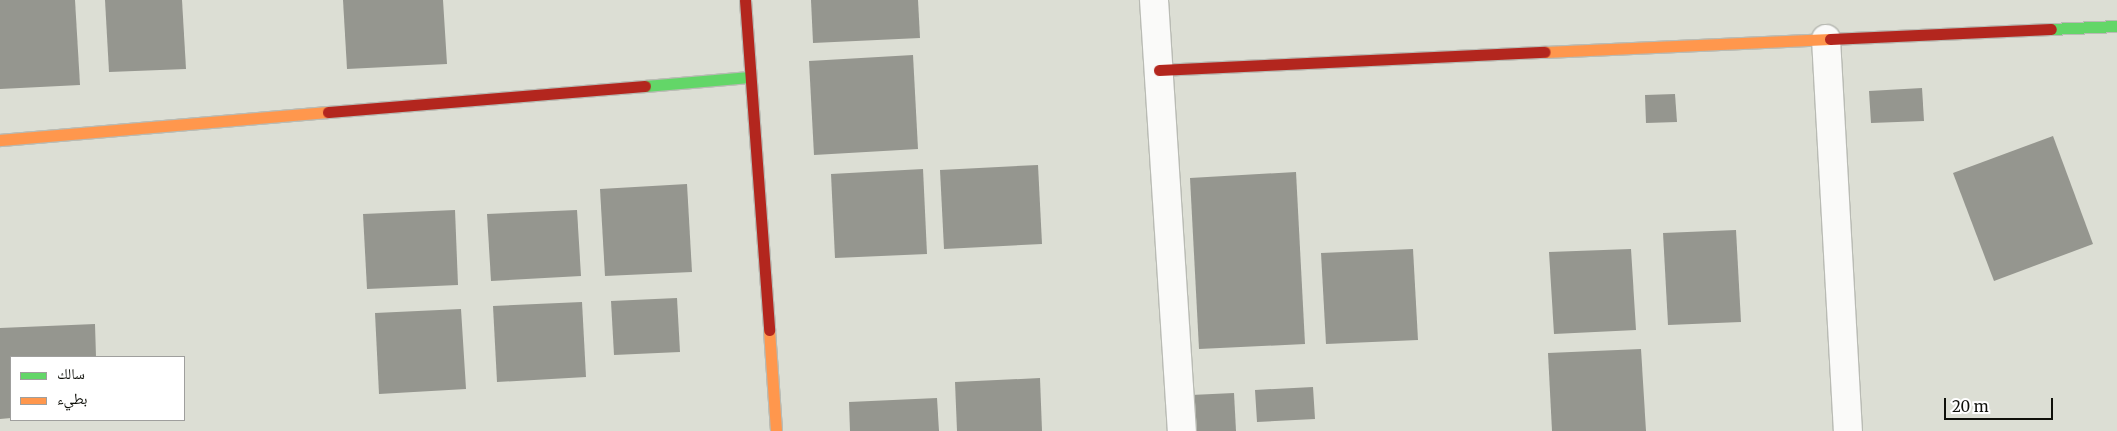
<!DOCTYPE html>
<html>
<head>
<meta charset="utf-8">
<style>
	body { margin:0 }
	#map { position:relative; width:2117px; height:431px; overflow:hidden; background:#dcded4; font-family:Merriweather,"Noto Naskh Arabic",serif }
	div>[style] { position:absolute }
	.building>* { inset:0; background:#95968f }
	.roads { filter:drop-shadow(1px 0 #b9bbb4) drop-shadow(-1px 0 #b9bbb4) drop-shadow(0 1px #b9bbb4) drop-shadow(0 -1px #b9bbb4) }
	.street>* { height:28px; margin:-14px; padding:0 14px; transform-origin:14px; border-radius:14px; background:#fafaf9 }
	.fast>* { height:11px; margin:-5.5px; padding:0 5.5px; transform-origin:5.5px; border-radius:5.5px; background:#63d668 }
	.slow>* { height:11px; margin:-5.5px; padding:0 5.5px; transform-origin:5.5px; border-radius:5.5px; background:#ff974d }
	.jam>* { height:11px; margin:-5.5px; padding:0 5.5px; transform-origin:5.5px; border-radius:5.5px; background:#b3261e }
	span { translate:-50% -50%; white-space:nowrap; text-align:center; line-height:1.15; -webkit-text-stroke:4.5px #fff; paint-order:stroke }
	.legend { position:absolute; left:10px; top:356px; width:175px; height:65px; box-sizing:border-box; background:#fff; border:1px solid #9f9f9d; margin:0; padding:6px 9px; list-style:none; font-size:15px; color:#0f100a }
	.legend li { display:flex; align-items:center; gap:10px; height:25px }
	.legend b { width:25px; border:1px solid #9f9f9d }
	.scale { position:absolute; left:1944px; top:398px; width:109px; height:22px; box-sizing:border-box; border:2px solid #0f100a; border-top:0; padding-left:6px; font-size:15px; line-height:18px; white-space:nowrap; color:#0f100a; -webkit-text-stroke:4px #fff; paint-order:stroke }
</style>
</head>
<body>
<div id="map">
	<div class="building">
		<div style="clip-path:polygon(0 0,75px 0,80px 85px,0 89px)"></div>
		<div style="clip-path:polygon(105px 0,182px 0,186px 69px,109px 72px)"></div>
		<div style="clip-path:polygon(343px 0,443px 0,447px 64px,347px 69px)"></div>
		<div style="clip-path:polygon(811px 0,918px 0,920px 38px,813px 43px)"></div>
		<div style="clip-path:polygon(913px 55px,918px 149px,814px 155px,809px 61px)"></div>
		<div style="clip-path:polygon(1922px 88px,1924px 121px,1871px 123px,1869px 91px)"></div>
		<div style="clip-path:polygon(1675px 94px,1677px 122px,1646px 123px,1645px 95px)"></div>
		<div style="clip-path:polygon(2053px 136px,2093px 244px,1994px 281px,1953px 173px)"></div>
		<div style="clip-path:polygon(1038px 165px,1042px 244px,944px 249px,940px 170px)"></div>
		<div style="clip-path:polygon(923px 169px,927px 254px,835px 258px,831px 174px)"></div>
		<div style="clip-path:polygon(1296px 172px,1305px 344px,1199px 349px,1190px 178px)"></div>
		<div style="clip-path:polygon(687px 184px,692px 272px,605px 276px,600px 189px)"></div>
		<div style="clip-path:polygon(455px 210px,458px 285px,367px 289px,363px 214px)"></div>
		<div style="clip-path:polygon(577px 210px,581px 276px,491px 281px,487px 214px)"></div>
		<div style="clip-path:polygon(1736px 230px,1741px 322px,1668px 325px,1663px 233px)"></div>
		<div style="clip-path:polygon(1413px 249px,1418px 340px,1326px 344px,1321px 253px)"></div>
		<div style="clip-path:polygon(1631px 249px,1636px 330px,1554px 334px,1549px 252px)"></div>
		<div style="clip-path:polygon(677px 298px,680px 352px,614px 355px,611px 301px)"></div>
		<div style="clip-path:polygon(582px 302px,586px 377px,497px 382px,493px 306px)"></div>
		<div style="clip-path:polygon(461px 309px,466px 389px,379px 394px,375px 313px)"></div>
		<div style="clip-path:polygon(95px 324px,96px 357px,11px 357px,11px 418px,0 419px,0 328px)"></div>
		<div style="clip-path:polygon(1641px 349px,1646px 431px,1552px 431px,1548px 353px)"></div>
		<div style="clip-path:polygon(1040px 378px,1042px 431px,957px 431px,955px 382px)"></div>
		<div style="clip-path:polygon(1313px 387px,1315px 419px,1257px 422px,1255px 390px)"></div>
		<div style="clip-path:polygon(1234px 393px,1236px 431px,1193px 431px,1191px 395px)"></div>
		<div style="clip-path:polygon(937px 398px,939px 431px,850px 431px,849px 402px)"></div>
	</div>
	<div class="roads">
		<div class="street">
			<div style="left:1154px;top:0;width:432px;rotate:86.3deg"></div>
			<div style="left:1826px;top:39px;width:393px;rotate:86.8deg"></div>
		</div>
		<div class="fast">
			<div style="left:2051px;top:29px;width:66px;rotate:-2.6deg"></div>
			<div style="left:645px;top:86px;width:105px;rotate:-4.9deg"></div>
		</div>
		<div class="slow">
			<div style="left:1545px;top:52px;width:285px;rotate:-2.6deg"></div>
			<div style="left:0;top:140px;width:329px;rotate:-4.9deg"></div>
			<div style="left:769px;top:330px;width:101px;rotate:86deg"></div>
		</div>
		<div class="jam">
			<div style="left:745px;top:0;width:331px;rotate:85.8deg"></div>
			<div style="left:1830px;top:39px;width:221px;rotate:-2.6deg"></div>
			<div style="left:1159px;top:70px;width:386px;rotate:-2.7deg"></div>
			<div style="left:328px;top:112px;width:318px;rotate:-4.7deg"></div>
		</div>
	</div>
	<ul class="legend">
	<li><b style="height:6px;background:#63d668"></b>سالك</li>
	<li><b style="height:6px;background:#ff974d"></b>بطيء</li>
	</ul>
	<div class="scale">20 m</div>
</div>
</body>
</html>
